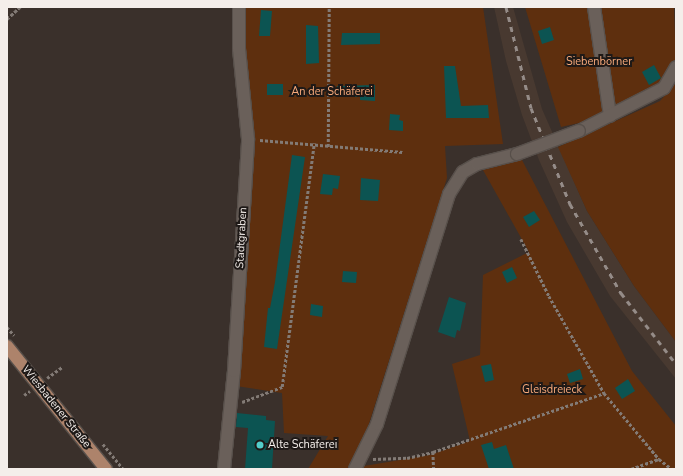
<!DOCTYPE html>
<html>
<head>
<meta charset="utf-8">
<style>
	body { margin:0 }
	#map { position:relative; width:683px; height:476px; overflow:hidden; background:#3a302b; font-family:"Nunito Sans",sans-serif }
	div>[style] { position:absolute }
	.built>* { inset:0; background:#483930 }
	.green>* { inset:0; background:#5e2f0e }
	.building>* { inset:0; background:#0c5452 }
	.path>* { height:2.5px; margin-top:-1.25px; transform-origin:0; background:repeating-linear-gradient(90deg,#837b76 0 3px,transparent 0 5px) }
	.roads { filter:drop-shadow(1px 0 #58504b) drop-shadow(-1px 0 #58504b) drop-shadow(0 1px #58504b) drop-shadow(0 -1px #58504b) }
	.minor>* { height:12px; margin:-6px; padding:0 6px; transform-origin:6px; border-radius:6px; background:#6a605a }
	.major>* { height:12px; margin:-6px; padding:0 6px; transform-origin:6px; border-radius:6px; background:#ad836b }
	.rail>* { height:3px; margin-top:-1.5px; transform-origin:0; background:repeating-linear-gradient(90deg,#958c88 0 5px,transparent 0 10px) }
	.bridges { filter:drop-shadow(1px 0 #58504b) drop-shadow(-1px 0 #58504b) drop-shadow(0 1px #58504b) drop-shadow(0 -1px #58504b) }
	.minor-bridge>* { height:12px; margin:-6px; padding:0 6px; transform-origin:6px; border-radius:6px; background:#6a605a }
	.dots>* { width:11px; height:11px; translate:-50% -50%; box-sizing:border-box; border:2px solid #1e1917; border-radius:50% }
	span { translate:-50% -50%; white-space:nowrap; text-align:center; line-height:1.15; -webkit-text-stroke:4px #1e1917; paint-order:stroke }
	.park-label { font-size:11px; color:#f8aa7b }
	.street-label { font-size:11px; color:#f4eeea }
	.poi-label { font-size:11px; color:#f4eeea }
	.left { translate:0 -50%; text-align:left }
	.frame { position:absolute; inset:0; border:8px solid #f4eeea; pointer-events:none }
</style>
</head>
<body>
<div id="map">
	<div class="built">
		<div style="clip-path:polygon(494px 7px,513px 7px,542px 109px,587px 211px,634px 286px,676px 342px,676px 379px,610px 296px,567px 222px,539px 160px,522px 115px,506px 61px)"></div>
	</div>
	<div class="green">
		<div style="clip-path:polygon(242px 7px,483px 7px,503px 144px,445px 146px,447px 178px,366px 433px,349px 469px,308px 469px,328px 436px,284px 433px,282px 393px,236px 386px,251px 142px)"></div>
		<div style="clip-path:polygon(525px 7px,674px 7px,676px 67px,664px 88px,610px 116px,561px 127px)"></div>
		<div style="clip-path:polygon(676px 83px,676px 342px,634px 286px,587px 211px,558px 147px,660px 101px)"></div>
		<div style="clip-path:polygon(522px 160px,632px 371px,676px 426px,676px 469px,363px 469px,364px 466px,430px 455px,470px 441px,452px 364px,480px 355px,483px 275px,529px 252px,483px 170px)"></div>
	</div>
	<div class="building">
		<div style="clip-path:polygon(261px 10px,272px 11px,270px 36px,259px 36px)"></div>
		<div style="clip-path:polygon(306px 25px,318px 26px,319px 63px,306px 64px)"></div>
		<div style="clip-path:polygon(550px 27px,554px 40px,542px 44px,538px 31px)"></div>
		<div style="clip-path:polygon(342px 33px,380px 33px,380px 44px,341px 45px)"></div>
		<div style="clip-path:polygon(654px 65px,661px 78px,649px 85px,642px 72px)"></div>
		<div style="clip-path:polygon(444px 66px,455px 66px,461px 106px,488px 105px,489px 118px,446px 118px)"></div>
		<div style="clip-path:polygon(267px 84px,283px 84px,283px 95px,267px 95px)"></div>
		<div style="clip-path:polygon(375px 85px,375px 101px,360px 100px,360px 97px,337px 97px,337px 86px)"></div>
		<div style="clip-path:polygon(390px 114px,400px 115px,399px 120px,403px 121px,403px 131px,389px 130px)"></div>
		<div style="clip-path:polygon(292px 155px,305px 157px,277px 349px,264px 347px,268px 308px,270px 308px,275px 282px)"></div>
		<div style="clip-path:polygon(323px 174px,340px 176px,338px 189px,333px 188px,332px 195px,320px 194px)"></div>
		<div style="clip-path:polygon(361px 178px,380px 180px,378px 201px,360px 200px)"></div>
		<div style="clip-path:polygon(534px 211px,540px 220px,529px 227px,523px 217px)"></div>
		<div style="clip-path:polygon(512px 267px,517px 278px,507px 283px,502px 272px)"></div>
		<div style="clip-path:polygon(343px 271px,357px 272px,356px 283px,342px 282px)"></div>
		<div style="clip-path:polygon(449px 297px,466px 303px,460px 331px,457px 330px,455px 338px,438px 332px)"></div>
		<div style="clip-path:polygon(311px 304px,323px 306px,322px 317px,310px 315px)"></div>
		<div style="clip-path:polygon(491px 364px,494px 380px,485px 382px,481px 366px)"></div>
		<div style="clip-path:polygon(580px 369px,583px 379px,570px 383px,567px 374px)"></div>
		<div style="clip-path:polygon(628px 379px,635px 391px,622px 399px,615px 388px)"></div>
		<div style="clip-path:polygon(237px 413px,266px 416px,266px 420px,275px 421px,272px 469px,245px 469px,248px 428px,236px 427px)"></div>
		<div style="clip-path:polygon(492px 442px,494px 449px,506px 445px,514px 469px,489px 469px,481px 445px)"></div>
	</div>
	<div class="path">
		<div style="left:7px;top:19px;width:18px;rotate:-43deg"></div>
		<div style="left:260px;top:140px;width:143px;rotate:4.8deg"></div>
		<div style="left:328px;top:147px;width:140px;rotate:-89.6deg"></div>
		<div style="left:521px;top:239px;width:64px;rotate:63.8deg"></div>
		<div style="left:549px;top:296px;width:112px;rotate:60.4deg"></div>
		<div style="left:604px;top:393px;width:86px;rotate:50.2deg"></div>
		<div style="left:659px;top:459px;width:16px;rotate:38deg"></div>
		<div style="left:7px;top:327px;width:11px;rotate:49deg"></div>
		<div style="left:47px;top:378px;width:19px;rotate:-36deg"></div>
		<div style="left:24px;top:395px;width:7px;rotate:-34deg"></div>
		<div style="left:242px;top:402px;width:43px;rotate:-20.6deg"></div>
		<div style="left:282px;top:387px;width:246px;rotate:-82.5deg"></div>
		<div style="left:103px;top:444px;width:32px;rotate:51deg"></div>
		<div style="left:433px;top:452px;width:17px;rotate:87deg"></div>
		<div style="left:373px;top:459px;width:34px;rotate:-2deg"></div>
		<div style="left:407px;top:458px;width:27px;rotate:-13deg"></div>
		<div style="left:433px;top:452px;width:181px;rotate:-19deg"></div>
		<div style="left:631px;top:469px;width:30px;rotate:-20deg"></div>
	</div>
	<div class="roads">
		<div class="minor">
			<div style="left:594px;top:7px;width:110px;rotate:81.6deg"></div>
			<div style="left:579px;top:131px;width:95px;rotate:-26.8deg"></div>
			<div style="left:664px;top:88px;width:24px;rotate:-60deg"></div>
			<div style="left:224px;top:469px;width:99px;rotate:-84.2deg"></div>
			<div style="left:234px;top:371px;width:232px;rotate:-86.5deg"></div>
			<div style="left:248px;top:139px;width:90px;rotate:-95.7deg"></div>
			<div style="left:239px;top:49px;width:42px;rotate:-90deg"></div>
			<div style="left:355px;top:469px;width:50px;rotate:-63.9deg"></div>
			<div style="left:377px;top:424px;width:241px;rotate:-72.6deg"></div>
			<div style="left:449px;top:194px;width:26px;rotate:-58deg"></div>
			<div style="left:463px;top:172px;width:16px;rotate:-30deg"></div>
			<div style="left:477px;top:164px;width:41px;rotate:-14deg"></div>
		</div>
		<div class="major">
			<div style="left:7px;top:346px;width:158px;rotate:51.2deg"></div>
		</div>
	</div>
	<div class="rail">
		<div style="left:506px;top:7px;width:104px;rotate:76.1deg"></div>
		<div style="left:531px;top:108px;width:104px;rotate:67.9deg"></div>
		<div style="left:570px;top:204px;width:103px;rotate:60.2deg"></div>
		<div style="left:621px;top:293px;width:90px;rotate:52.2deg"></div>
	</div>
	<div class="bridges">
		<div class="minor-bridge">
			<div style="left:517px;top:154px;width:66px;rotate:-20.4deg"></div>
		</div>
	</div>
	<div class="dots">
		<div style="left:260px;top:445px;background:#53cdca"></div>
	</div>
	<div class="park-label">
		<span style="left:599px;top:62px">Siebenbörner</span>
		<span style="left:332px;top:92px">An der Schäferei</span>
		<span style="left:552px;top:390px">Gleisdreieck</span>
	</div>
	<div class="street-label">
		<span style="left:242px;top:238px;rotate:-87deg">Stadtgraben</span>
		<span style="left:56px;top:407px;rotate:51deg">Wiesbadener Straße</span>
	</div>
	<div class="poi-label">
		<span class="left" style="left:268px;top:445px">Alte Schäferei</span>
	</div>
	<div class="frame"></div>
</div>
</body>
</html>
